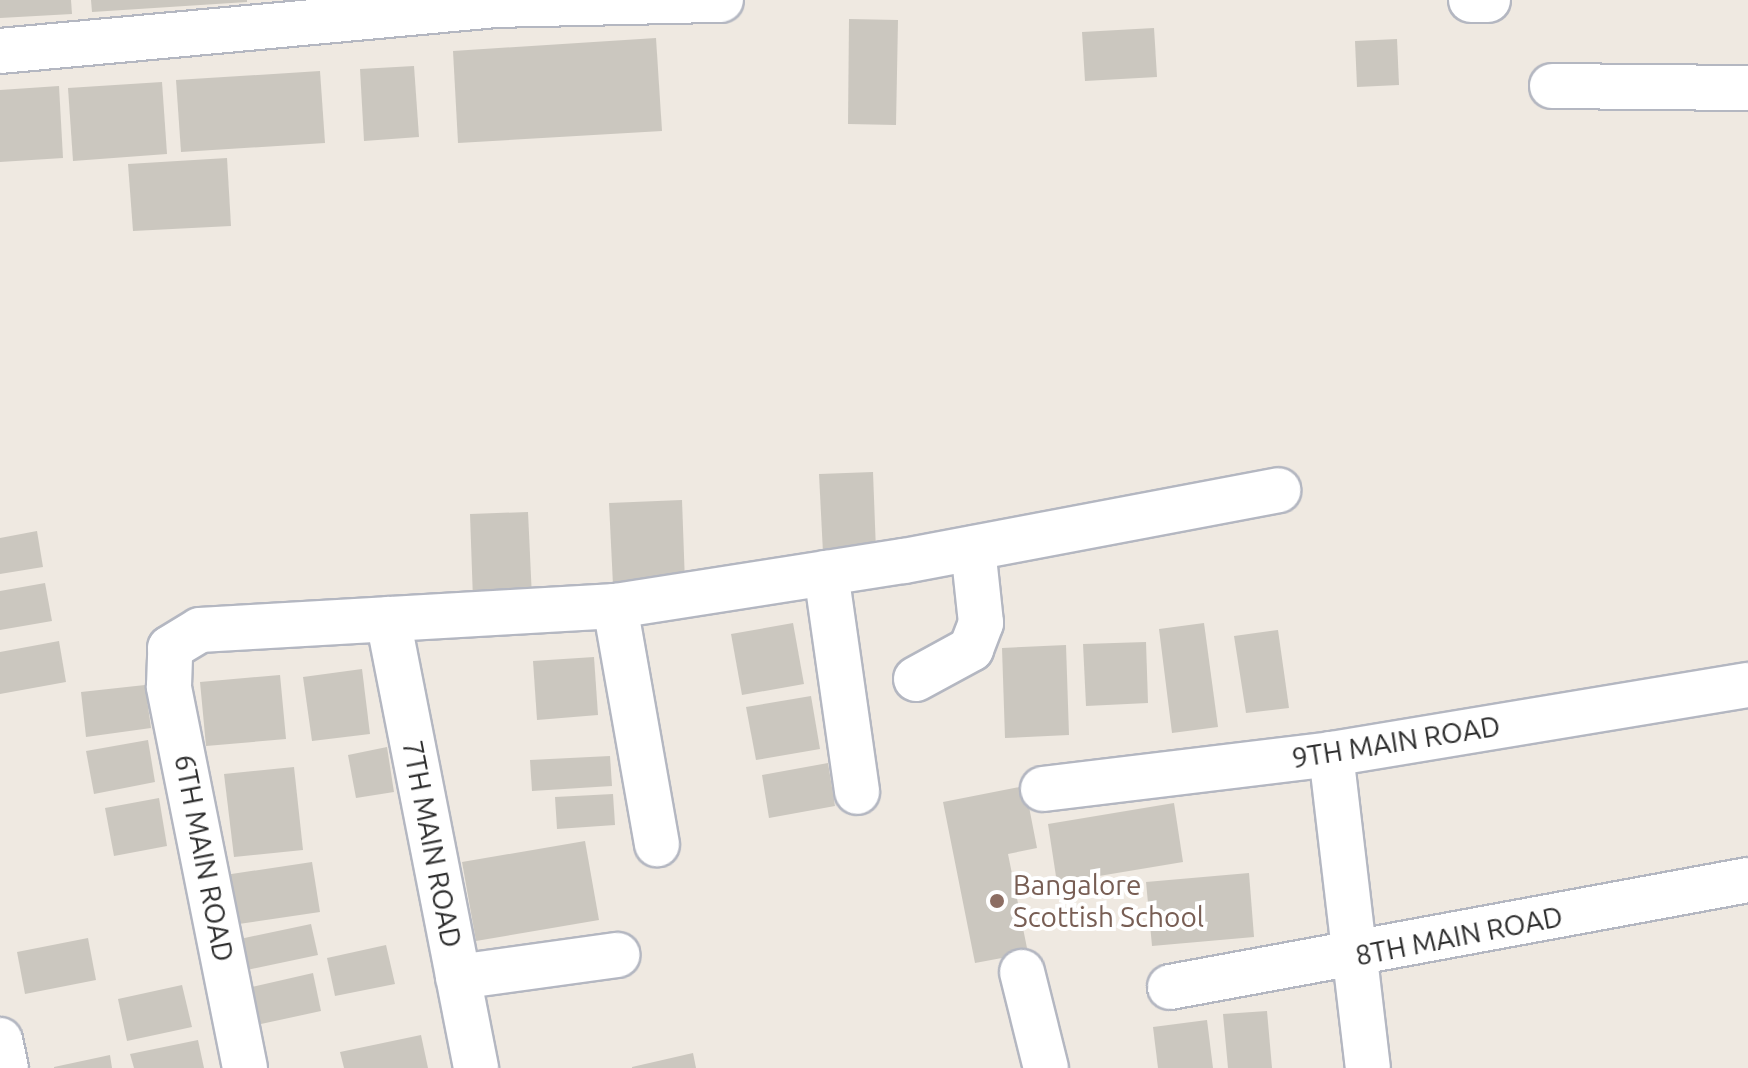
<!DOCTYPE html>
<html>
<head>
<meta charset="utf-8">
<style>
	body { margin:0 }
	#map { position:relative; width:1748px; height:1068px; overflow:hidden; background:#efe9e1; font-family:Ubuntu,sans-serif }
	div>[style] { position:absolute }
	.building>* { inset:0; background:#cbc7bf }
	.roads { filter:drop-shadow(2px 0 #b4b7c1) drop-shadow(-2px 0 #b4b7c1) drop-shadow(0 2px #b4b7c1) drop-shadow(0 -2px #b4b7c1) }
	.minor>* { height:44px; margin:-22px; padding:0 22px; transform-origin:22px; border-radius:22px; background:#fff }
	.dots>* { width:22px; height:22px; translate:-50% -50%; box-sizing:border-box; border:4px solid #fff; border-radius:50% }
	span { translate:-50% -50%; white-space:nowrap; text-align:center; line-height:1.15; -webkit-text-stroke:8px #fff; paint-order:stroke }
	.street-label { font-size:28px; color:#2e2e2e }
	.education-label { font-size:28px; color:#785e54 }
	.left { translate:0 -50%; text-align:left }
</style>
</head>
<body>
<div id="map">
	<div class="building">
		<div style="clip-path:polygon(0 0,71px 0,72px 14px,0 18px)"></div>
		<div style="clip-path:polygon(91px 0,247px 0,247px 2px,92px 12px)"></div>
		<div style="clip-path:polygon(849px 19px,898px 20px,896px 125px,848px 124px)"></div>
		<div style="clip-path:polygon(1154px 28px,1157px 77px,1085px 81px,1082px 32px)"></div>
		<div style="clip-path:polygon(656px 38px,662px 131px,458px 143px,453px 51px)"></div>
		<div style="clip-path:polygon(1397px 39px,1399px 85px,1357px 87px,1355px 41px)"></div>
		<div style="clip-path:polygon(414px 66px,419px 137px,364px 141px,360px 69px)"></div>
		<div style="clip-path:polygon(320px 71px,325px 143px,181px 152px,176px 80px)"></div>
		<div style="clip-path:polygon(162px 82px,167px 154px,73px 161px,68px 88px)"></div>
		<div style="clip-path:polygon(59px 86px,63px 158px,0 162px,0 90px)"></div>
		<div style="clip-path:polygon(227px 158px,231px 226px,133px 231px,128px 164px)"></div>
		<div style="clip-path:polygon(873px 472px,876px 551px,823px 553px,819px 474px)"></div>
		<div style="clip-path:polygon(682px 500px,685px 583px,613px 585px,609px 503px)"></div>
		<div style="clip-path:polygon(528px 512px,532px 598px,473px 600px,470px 514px)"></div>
		<div style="clip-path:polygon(37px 531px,43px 567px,0 574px,0 538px)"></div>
		<div style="clip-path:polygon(45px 583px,52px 621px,0 630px,0 591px)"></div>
		<div style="clip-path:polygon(793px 623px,804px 684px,742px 695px,731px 634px)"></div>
		<div style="clip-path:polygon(1204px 623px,1218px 727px,1172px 733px,1159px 629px)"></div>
		<div style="clip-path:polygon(1278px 630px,1289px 708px,1246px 713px,1234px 636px)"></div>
		<div style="clip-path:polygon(59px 641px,66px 682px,0 694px,0 652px)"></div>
		<div style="clip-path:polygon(1146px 642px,1148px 703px,1086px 706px,1083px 644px)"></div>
		<div style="clip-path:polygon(1066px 645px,1069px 735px,1005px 738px,1002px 648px)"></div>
		<div style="clip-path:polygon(594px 657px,598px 715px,537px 720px,533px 661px)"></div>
		<div style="clip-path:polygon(362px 669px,370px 734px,312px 741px,303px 677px)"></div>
		<div style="clip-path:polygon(280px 675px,286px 739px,206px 746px,200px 682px)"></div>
		<div style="clip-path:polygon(145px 685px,151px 728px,86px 737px,81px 692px)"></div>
		<div style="clip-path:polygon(811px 696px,820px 749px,756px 760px,746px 707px)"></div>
		<div style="clip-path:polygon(148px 740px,155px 782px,94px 794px,86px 751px)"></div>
		<div style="clip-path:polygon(387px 747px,394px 792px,356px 798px,348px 755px)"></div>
		<div style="clip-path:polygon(610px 756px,612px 786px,532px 791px,530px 760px)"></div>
		<div style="clip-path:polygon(828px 763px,835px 806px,769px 818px,762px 775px)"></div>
		<div style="clip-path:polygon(294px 767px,303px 850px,234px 857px,224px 774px)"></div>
		<div style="clip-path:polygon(1025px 786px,1037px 848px,1008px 854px,1028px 953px,975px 963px,943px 802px)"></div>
		<div style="clip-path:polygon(613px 794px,615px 825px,557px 829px,555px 797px)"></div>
		<div style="clip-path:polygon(159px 798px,167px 846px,114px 856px,105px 808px)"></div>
		<div style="clip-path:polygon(1174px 803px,1183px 862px,1057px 883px,1048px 824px)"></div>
		<div style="clip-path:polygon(585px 841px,599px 920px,476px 941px,462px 862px)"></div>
		<div style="clip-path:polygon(312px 862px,320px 912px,232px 925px,225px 875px)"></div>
		<div style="clip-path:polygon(1249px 873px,1254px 937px,1152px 946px,1146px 882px)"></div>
		<div style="clip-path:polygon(311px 924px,318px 955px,247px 970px,240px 939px)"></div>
		<div style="clip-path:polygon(88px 938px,96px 980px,25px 994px,17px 952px)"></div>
		<div style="clip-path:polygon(386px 945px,395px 984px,335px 996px,327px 958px)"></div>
		<div style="clip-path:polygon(313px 973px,321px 1011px,252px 1026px,243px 989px)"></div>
		<div style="clip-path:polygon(182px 985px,192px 1027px,127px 1041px,118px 999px)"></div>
		<div style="clip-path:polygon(1267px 1011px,1272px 1068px,1228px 1068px,1223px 1014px)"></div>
		<div style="clip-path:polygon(1207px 1020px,1213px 1068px,1158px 1068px,1153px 1027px)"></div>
		<div style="clip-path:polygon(421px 1035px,428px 1068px,344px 1068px,340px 1052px)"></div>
		<div style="clip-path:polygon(198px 1040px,204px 1068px,134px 1068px,130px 1054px)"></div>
		<div style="clip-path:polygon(693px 1053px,696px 1068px,632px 1068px,632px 1067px)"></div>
		<div style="clip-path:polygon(110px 1055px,112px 1068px,54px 1068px,54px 1067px)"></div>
	</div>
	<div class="roads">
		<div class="minor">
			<div style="left:1471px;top:0;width:17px"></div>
			<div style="left:0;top:51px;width:495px;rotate:-5.3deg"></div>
			<div style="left:493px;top:5px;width:228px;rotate:-1.3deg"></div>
			<div style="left:1552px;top:86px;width:196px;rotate:0.6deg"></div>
			<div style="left:826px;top:573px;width:221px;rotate:81.9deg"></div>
			<div style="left:615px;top:606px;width:242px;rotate:80deg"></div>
			<div style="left:388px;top:619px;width:458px;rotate:78.9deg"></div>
			<div style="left:916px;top:679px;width:63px;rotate:-28.6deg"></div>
			<div style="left:971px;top:649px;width:28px;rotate:-69deg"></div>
			<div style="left:981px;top:623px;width:75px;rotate:-96.1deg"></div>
			<div style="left:1331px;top:754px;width:316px;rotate:83.3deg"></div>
			<div style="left:1043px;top:789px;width:290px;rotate:-6.9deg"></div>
			<div style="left:1331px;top:754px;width:423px;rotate:-9.4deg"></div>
			<div style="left:1022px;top:972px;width:99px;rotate:76deg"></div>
			<div style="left:458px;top:977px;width:161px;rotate:-7.9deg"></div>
			<div style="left:1170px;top:987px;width:588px;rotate:-10.49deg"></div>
			<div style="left:0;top:1040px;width:29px;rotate:78deg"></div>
			<div style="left:245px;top:1068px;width:389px;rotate:-101.3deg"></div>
			<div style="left:169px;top:686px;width:38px;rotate:-88deg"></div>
			<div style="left:170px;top:648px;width:35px;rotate:-31deg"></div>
			<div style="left:200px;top:630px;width:416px;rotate:-3.3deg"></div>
			<div style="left:615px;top:606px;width:292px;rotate:-8.9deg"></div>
			<div style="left:904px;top:561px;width:381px;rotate:-10.7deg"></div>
		</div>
	</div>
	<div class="dots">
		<div style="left:997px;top:901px;background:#8d6e63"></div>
	</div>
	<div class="street-label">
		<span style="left:1396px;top:742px;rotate:-9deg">9TH MAIN ROAD</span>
		<span style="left:432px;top:844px;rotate:79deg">7TH MAIN ROAD</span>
		<span style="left:204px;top:858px;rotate:79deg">6TH MAIN ROAD</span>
		<span style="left:1459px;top:936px;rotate:-11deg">8TH MAIN ROAD</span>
	</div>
	<div class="education-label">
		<span class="left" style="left:1013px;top:901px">Bangalore<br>Scottish School</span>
	</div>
</div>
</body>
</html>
